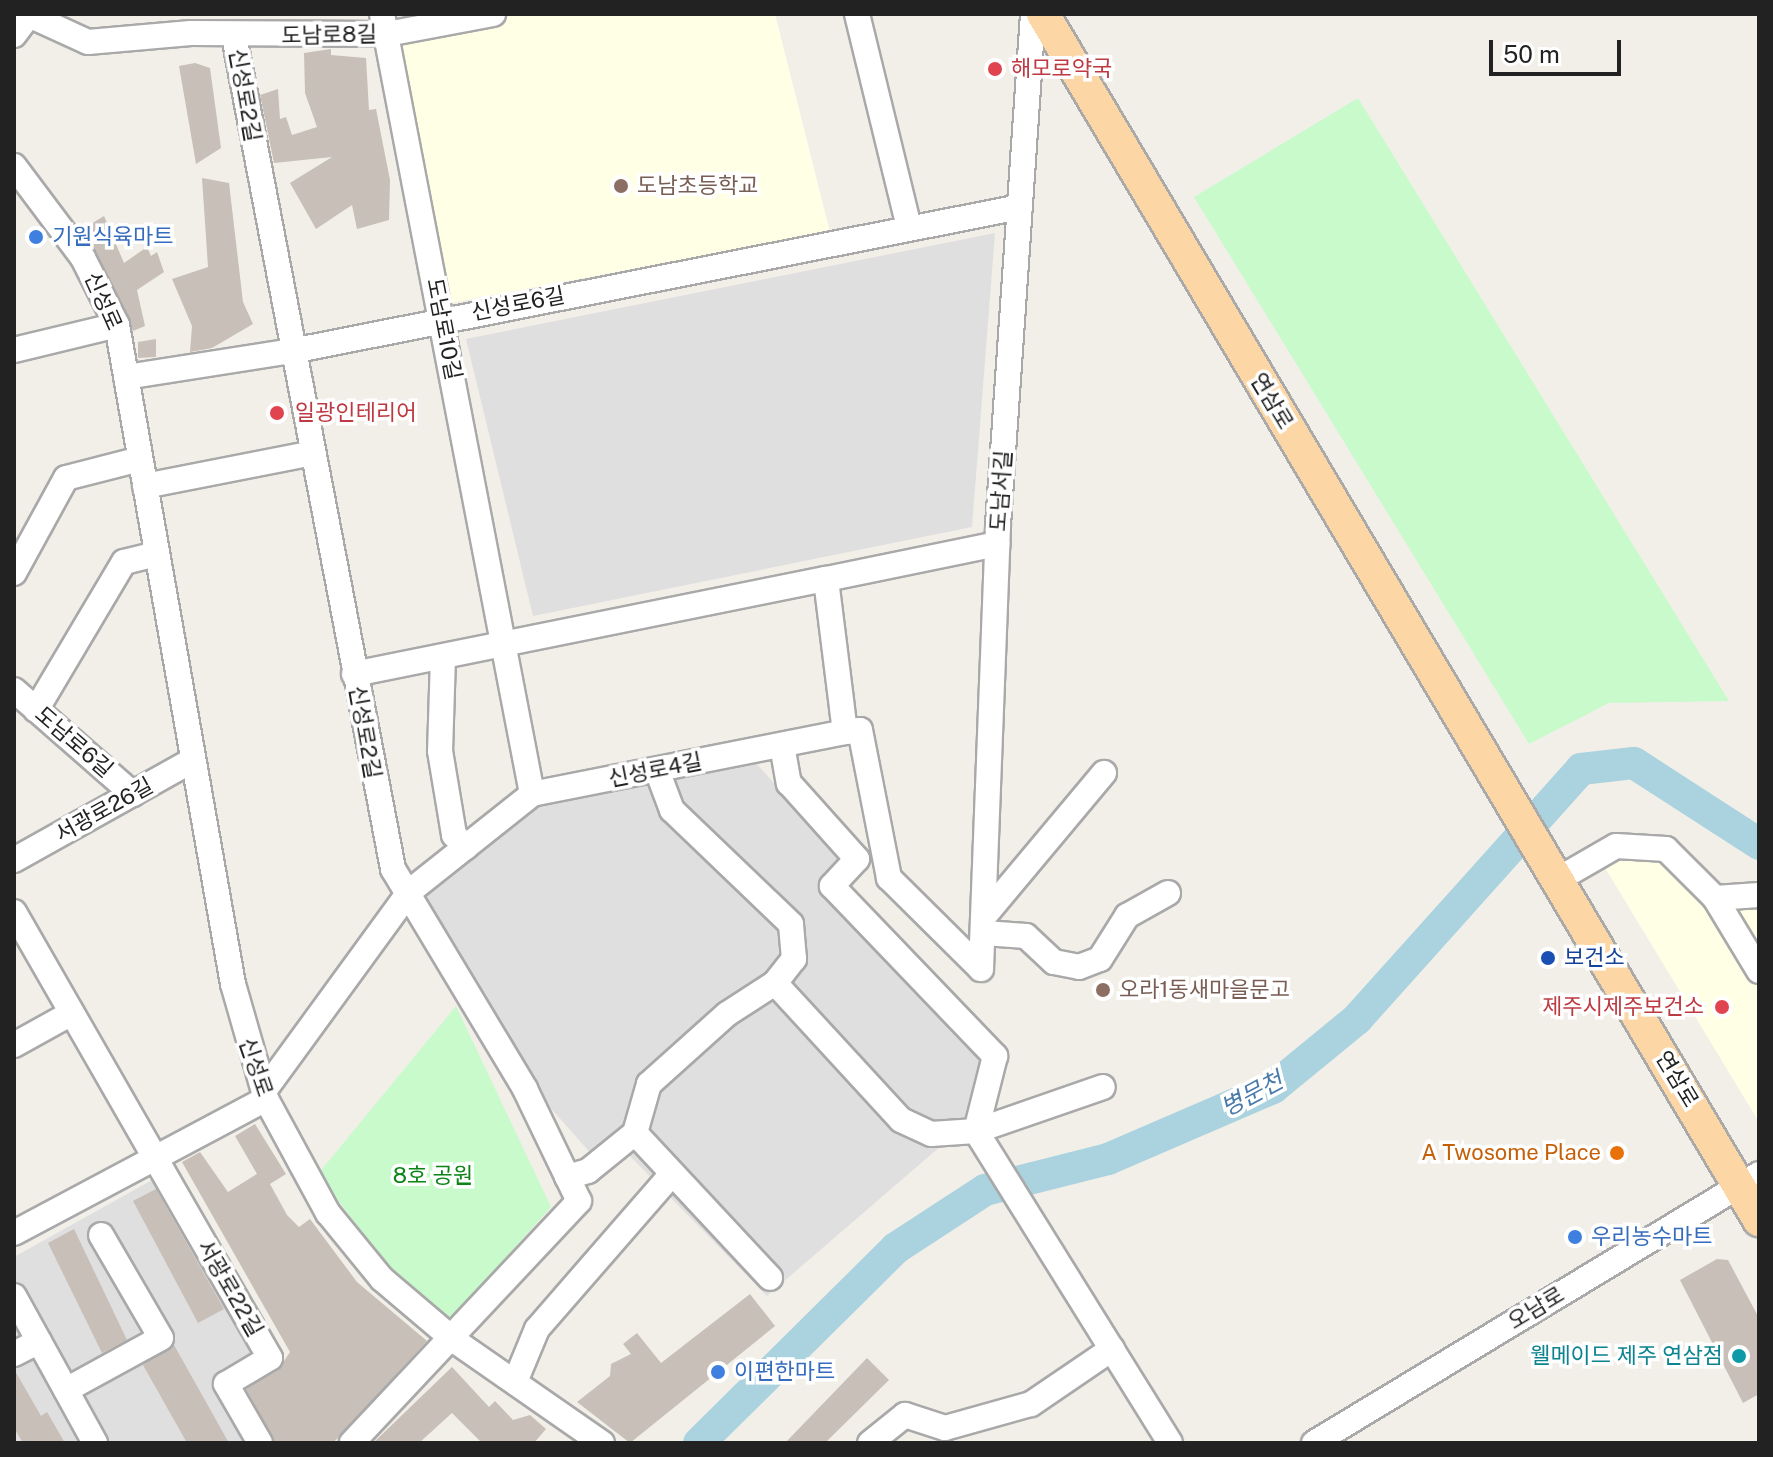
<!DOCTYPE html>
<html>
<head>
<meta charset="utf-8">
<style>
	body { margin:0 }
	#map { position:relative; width:1773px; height:1457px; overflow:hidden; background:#f2efe9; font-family:"Public Sans","Noto Sans KR",sans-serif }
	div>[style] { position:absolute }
	.residential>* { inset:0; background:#e0dfdf }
	.education>* { inset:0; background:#ffffe5 }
	.park>* { inset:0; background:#c8facc }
	.river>* { height:32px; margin:-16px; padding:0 16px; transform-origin:16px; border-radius:16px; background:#aad3df }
	.building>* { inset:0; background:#c7bfb8 }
	.roads { filter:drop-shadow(2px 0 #a9a9a9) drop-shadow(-2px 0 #a9a9a9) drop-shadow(0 2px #a9a9a9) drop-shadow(0 -2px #a9a9a9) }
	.minor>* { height:24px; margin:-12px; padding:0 12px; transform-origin:12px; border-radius:12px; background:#fff }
	.major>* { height:32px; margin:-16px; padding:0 16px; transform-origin:16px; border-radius:16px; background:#fcd6a4 }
	.dots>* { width:22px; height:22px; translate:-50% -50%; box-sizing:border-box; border:4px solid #fff; border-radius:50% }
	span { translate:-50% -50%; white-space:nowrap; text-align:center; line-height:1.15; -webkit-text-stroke:7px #fff; paint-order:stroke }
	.street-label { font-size:22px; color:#222 }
	.health-label { font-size:22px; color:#be3a42 }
	.left { translate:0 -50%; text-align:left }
	.right { translate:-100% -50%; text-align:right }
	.education-label { font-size:22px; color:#785e54 }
	.shop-label { font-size:22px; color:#366cbe }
	.transit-label { font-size:22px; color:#164399 }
	.food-label { font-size:22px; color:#c56008 }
	.park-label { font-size:22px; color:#0c8416 }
	.culture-label { font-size:22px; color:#0d838f }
	.water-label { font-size:24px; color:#4a7aab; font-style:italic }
	.frame { position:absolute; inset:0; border:16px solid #222; pointer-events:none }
	.scale { position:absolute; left:1489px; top:40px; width:132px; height:36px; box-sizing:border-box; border:4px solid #222; border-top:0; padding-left:10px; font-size:24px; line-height:28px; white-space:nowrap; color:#222; -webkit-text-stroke:6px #fff; paint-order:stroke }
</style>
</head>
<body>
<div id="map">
	<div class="residential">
		<div style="clip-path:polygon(995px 233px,972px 527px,533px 616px,466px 339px)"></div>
		<div style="clip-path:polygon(747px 753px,842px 859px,819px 886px,984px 1059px,971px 1120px,767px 1296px,625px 1151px,602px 1166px,509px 1061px,416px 887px,532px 794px)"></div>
		<div style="clip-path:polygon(161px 1175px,262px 1356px,212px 1383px,244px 1443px,14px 1443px,14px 1257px)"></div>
	</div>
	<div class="education">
		<div style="clip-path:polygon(521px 14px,775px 14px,830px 232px,445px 304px,400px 38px)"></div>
		<div style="clip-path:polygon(1627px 834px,1678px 844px,1721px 884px,1759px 892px,1759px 1122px,1590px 843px)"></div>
	</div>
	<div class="park">
		<div style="clip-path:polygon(1358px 98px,1729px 701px,1609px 703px,1529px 744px,1194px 197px)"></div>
		<div style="clip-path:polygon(456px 1006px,551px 1207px,450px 1320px,382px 1259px,318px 1174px)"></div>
	</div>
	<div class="river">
		<div style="left:699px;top:1443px;width:277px;rotate:-44.7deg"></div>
		<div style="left:896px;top:1248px;width:106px;rotate:-33.1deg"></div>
		<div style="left:985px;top:1190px;width:127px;rotate:-14.1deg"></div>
		<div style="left:1108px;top:1159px;width:180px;rotate:-23.3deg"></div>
		<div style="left:1273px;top:1088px;width:109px;rotate:-39.4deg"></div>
		<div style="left:1357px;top:1019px;width:336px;rotate:-48.1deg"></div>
		<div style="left:1581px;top:769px;width:53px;rotate:-6.5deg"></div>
		<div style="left:1634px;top:763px;width:149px;rotate:32.9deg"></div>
	</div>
	<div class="building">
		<div style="clip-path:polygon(331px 49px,331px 55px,366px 58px,369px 110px,376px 109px,390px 180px,389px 220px,357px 229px,352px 205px,316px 229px,290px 183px,332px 157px,274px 163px,260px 95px,278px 89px,280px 119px,286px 117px,292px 135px,317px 127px,305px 93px,304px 53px)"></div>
		<div style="clip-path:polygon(195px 63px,210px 68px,221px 148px,196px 164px,179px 66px)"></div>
		<div style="clip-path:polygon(202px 178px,229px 183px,243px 302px,253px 324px,212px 348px,190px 352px,192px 326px,172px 279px,208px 267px)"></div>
		<div style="clip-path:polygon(104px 216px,124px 263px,147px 247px,151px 256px,157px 252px,164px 272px,137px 290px,145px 326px,133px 331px,81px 230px)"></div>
		<div style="clip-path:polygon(156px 339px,156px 357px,138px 358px,138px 342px)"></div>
		<div style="clip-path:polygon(255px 1124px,286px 1174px,270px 1184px,287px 1215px,299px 1227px,310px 1219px,357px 1282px,427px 1341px,333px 1443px,275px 1443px,246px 1389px,278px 1370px,290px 1352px,182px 1162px,200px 1152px,228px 1192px,257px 1174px,235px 1136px)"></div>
		<div style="clip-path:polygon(156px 1189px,224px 1309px,198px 1323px,133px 1201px)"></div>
		<div style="clip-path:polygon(74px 1229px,127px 1340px,102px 1353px,48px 1243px)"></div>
		<div style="clip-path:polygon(1717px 1259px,1728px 1260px,1759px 1318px,1759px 1394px,1743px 1403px,1680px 1280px)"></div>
		<div style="clip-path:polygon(750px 1294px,775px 1326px,630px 1443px,577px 1402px,610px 1376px,611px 1364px,631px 1354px,623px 1344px,637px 1333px,661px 1363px)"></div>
		<div style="clip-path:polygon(174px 1345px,229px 1443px,187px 1443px,143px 1365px)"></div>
		<div style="clip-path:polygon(867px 1358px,889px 1380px,825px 1443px,785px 1443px)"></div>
		<div style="clip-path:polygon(452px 1367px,489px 1407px,495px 1401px,513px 1420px,530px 1415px,546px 1429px,534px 1443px,482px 1443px,452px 1413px,419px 1443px,373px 1443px)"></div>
		<div style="clip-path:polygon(14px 1369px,41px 1416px,47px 1412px,65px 1443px,23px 1443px,14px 1428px)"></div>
	</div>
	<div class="roads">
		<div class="minor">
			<div style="left:382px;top:14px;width:794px;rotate:79.11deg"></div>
			<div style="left:857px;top:14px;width:220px;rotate:76.3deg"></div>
			<div style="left:29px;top:15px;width:65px;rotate:24.6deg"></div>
			<div style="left:88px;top:42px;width:103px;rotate:-5deg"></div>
			<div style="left:191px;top:33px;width:196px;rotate:0.3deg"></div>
			<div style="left:387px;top:34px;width:108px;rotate:-10.7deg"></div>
			<div style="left:14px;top:35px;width:26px;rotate:-53deg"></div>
			<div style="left:234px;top:36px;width:848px;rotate:79.19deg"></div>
			<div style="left:393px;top:869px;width:257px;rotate:59deg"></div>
			<div style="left:525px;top:1089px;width:124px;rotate:64.3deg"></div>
			<div style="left:579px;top:1201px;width:332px;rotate:133.2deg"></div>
			<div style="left:14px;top:166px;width:115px;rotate:53.1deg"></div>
			<div style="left:83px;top:258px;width:75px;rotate:63.1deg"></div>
			<div style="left:117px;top:325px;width:669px;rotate:80.02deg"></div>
			<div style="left:233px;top:984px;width:120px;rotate:74deg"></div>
			<div style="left:266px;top:1099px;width:130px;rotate:61.5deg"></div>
			<div style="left:328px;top:1213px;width:85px;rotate:50.7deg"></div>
			<div style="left:382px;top:1279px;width:96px;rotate:40.3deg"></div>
			<div style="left:455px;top:1341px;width:179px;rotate:34.8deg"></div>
			<div style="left:14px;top:350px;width:106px;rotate:-13.6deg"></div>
			<div style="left:126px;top:377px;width:168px;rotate:-8.9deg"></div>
			<div style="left:292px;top:351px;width:742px;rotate:-11.19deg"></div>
			<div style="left:145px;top:486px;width:171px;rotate:-11.1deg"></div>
			<div style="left:14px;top:573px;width:108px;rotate:-61.3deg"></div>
			<div style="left:66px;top:478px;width:76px;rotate:-14.4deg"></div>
			<div style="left:443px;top:657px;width:94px;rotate:91.8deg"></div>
			<div style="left:440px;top:751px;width:85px;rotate:80.5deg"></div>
			<div style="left:454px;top:835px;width:17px;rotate:45deg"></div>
			<div style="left:354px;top:674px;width:481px;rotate:-11.4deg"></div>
			<div style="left:14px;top:690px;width:158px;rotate:41.2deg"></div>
			<div style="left:36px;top:710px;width:172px;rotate:-59.3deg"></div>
			<div style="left:124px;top:562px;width:34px;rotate:-14deg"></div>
			<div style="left:845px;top:732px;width:15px;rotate:-8deg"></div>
			<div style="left:860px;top:730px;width:151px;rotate:78.9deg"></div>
			<div style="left:889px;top:878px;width:129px;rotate:44.7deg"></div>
			<div style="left:782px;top:745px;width:39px;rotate:80deg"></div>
			<div style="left:789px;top:783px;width:102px;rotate:48.2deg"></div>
			<div style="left:857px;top:859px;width:37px;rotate:133deg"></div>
			<div style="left:832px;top:886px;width:236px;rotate:46.2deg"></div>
			<div style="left:995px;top:1056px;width:77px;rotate:104.2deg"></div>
			<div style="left:976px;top:1131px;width:367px;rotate:58.1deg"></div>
			<div style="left:14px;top:860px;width:205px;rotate:-29.2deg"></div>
			<div style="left:1557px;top:880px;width:68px;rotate:-30deg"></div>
			<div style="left:1616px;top:846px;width:50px;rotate:3.4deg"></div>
			<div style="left:1666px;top:849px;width:69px;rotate:45deg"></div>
			<div style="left:1715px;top:898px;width:85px;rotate:58.9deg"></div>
			<div style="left:1715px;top:898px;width:44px;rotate:-3.9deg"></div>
			<div style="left:14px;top:912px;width:514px;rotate:60.14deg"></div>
			<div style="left:270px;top:1358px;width:51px;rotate:149.4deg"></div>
			<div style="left:226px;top:1384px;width:68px;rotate:60deg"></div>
			<div style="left:986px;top:914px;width:184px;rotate:-50.1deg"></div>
			<div style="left:984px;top:933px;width:42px;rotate:4.1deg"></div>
			<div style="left:1026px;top:936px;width:38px;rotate:43deg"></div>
			<div style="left:1054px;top:962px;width:25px;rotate:11deg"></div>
			<div style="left:1079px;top:967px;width:22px;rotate:-21deg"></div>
			<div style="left:1100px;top:959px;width:51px;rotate:-57.9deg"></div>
			<div style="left:1127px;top:916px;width:47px;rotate:-29.3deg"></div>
			<div style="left:981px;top:969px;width:444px;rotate:-87.8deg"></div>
			<div style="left:998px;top:525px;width:512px;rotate:-86.08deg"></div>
			<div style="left:775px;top:983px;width:186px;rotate:47.4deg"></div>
			<div style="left:901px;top:1120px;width:33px;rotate:25deg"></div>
			<div style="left:931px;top:1134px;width:45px;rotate:-3.8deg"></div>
			<div style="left:976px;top:1131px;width:134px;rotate:-19.1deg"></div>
			<div style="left:14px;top:1045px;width:66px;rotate:-28.9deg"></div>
			<div style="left:267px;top:1087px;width:241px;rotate:-53.9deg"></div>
			<div style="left:409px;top:892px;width:157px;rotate:-38.5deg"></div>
			<div style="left:532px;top:794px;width:319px;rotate:-11.2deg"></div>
			<div style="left:845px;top:732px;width:154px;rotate:-97.1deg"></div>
			<div style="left:826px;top:579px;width:175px;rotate:-11.6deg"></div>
			<div style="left:635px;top:1133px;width:198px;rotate:47deg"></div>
			<div style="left:567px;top:1177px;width:22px;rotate:-16deg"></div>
			<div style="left:588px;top:1171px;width:60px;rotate:-39deg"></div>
			<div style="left:635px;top:1133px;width:51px;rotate:-74.1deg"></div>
			<div style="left:649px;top:1084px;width:105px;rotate:-41.9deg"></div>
			<div style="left:727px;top:1014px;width:57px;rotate:-32.9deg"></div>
			<div style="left:775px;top:983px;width:31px;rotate:-52deg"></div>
			<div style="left:794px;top:959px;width:35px;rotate:-95deg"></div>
			<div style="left:791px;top:924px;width:165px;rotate:-136.2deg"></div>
			<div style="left:672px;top:810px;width:43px;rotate:-110.6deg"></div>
			<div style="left:14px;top:1233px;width:285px;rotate:-28deg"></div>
			<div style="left:14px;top:1296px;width:168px;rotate:61.1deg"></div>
			<div style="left:14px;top:1354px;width:28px;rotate:-27deg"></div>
			<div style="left:515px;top:1382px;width:57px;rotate:-67.5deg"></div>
			<div style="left:537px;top:1329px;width:204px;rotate:-49deg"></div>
			<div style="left:66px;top:1390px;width:108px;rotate:-28.7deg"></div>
			<div style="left:161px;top:1338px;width:119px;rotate:-120.2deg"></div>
			<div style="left:870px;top:1443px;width:45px;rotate:-38.7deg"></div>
			<div style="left:905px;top:1415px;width:42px;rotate:18deg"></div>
			<div style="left:945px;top:1428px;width:89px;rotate:-15.6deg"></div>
			<div style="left:1031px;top:1404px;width:98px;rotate:-34.2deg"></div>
			<div style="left:1314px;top:1443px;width:520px;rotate:-31.15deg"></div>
		</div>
		<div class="major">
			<div style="left:1043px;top:14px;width:1403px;rotate:59.3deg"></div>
		</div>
	</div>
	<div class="dots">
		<div style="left:995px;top:69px;background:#e0444e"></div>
		<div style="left:621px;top:186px;background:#8d6e63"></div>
		<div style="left:36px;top:237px;background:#3f7fe0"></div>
		<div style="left:277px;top:413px;background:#e0444e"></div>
		<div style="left:1548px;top:958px;background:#1a4fb4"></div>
		<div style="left:1103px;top:990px;background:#8d6e63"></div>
		<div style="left:1722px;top:1007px;background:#e0444e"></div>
		<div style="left:1617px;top:1153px;background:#e8710a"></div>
		<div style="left:1575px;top:1237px;background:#3f7fe0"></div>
		<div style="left:1739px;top:1356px;background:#0f9aa8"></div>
		<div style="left:718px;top:1372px;background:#3f7fe0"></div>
	</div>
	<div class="street-label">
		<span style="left:329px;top:35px;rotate:-1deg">도남로8길</span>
		<span style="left:245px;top:95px;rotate:80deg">신성로2길</span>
		<span style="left:103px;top:301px;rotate:66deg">신성로</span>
		<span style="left:518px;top:304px;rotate:-11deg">신성로6길</span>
		<span style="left:444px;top:329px;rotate:79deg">도남로10길</span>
		<span style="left:1272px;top:401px;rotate:59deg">연삼로</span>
		<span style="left:1001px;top:491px;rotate:-86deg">도남서길</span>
		<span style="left:365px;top:732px;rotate:80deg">신성로2길</span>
		<span style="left:74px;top:742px;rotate:41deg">도남로6길</span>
		<span style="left:655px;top:770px;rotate:-11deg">신성로4길</span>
		<span style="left:104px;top:810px;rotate:-29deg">서광로26길</span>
		<span style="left:256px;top:1067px;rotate:71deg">신성로</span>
		<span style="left:1677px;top:1079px;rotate:59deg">연삼로</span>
		<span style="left:230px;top:1288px;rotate:60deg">서광로22길</span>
		<span style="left:1536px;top:1308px;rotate:-31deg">오남로</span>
	</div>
	<div class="health-label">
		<span class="left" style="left:1011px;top:69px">해모로약국</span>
		<span class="left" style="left:295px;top:413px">일광인테리어</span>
		<span class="right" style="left:1704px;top:1007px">제주시제주보건소</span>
	</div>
	<div class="education-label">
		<span class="left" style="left:637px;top:186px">도남초등학교</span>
		<span class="left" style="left:1119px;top:990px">오라1동새마을문고</span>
	</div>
	<div class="shop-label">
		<span class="left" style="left:52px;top:237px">기원식육마트</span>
		<span class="left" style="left:1591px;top:1237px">우리농수마트</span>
		<span class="left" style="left:734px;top:1372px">이편한마트</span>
	</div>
	<div class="transit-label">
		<span class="left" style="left:1564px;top:958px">보건소</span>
	</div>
	<div class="food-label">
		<span class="right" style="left:1601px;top:1153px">A Twosome Place</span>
	</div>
	<div class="park-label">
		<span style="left:433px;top:1176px">8호 공원</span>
	</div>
	<div class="culture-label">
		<span class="right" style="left:1723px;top:1356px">웰메이드 제주 연삼점</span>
	</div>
	<div class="water-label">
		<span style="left:1252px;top:1094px;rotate:-28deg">병문천</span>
	</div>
	<div class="frame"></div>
	<div class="scale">50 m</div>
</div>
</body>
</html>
